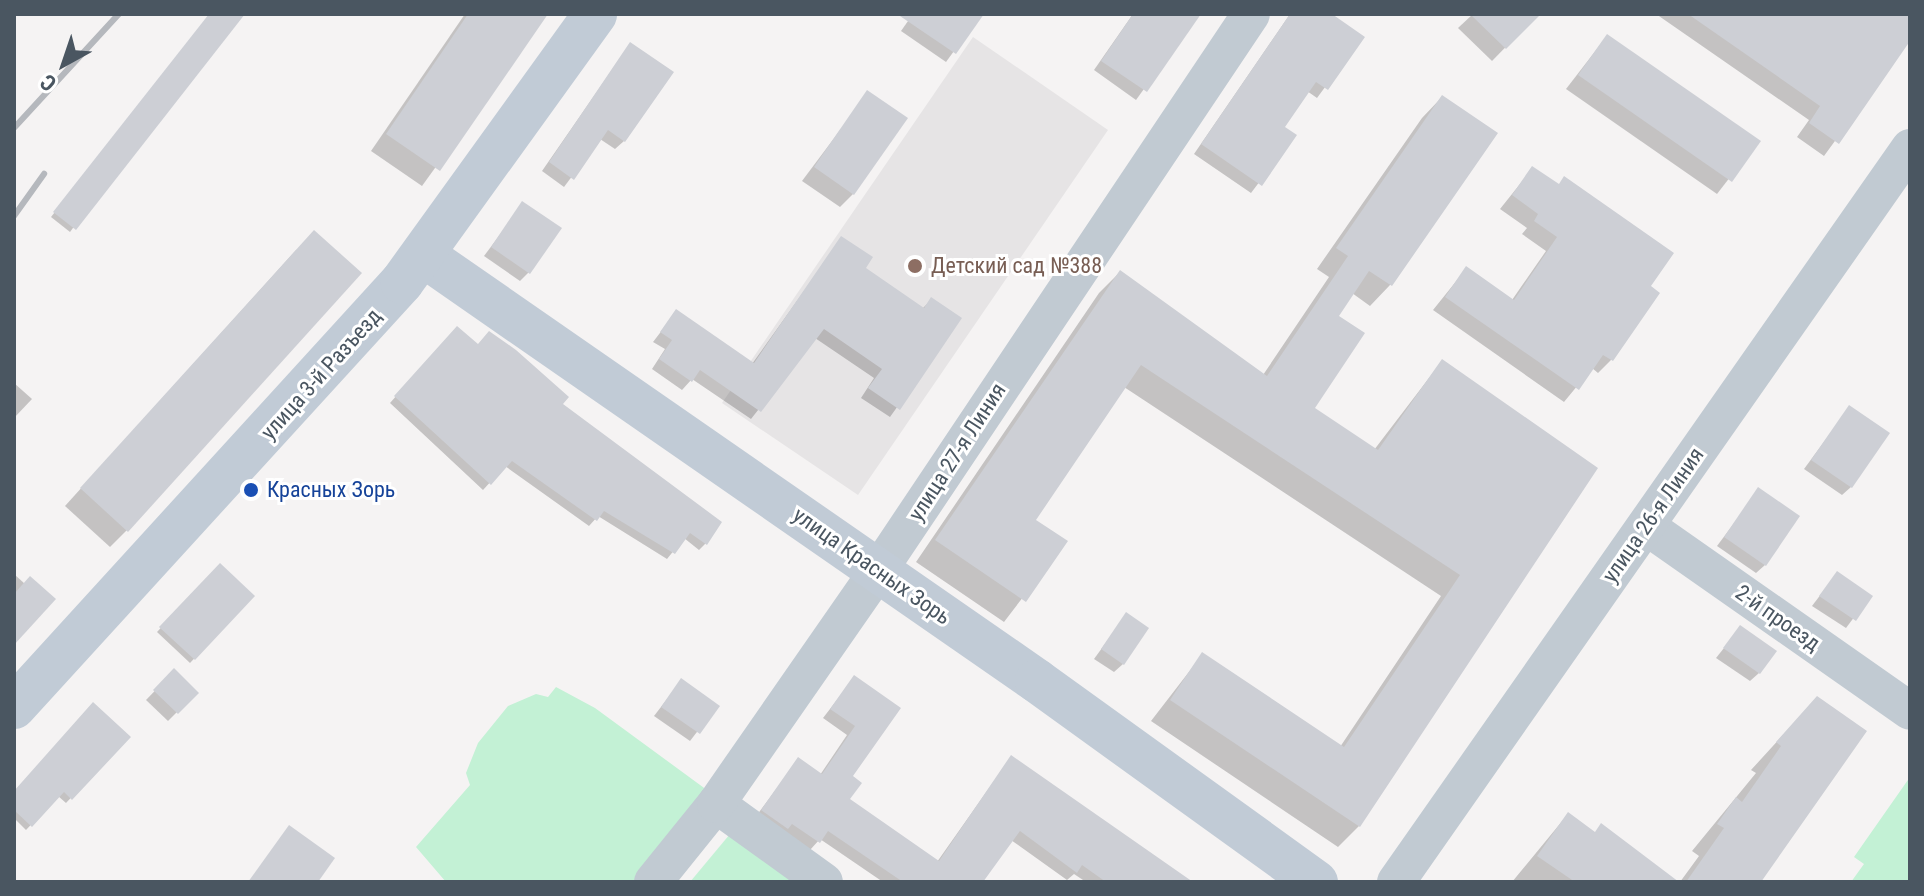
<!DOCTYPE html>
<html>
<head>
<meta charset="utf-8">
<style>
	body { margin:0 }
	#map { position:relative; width:1924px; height:896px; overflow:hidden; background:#f5f3f3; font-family:"Roboto Condensed",sans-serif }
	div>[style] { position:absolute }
	.education>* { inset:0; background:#e6e4e5 }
	.green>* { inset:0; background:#c3f1d5 }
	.shadow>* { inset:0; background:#0003 }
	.building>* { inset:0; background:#cdcfd5 }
	.street>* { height:38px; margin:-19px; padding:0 19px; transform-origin:19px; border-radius:19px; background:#c1cad2 }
	.secondary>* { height:44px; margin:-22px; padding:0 22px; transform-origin:22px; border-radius:22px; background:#c1cbd6 }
	.rail>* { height:6px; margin:-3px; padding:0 3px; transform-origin:3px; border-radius:3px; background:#b5b8bd }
	.dots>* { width:22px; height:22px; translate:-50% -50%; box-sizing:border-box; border:4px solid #fff; border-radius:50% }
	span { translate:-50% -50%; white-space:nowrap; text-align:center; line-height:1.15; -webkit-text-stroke:6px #fff; paint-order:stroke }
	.education-label { font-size:22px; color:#785e54 }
	.left { translate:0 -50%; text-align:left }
	.street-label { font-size:22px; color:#4a5661 }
	.transit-label { font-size:22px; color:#164399 }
	.frame { position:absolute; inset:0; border:16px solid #4a5661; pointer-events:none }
	.north { position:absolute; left:24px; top:24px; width:80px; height:80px; -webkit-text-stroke:6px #fff; paint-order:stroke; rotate:220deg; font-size:22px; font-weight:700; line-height:32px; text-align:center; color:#4a5661 }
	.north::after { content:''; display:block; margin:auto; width:28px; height:36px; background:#4a5661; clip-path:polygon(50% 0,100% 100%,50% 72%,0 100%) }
</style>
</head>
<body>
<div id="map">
	<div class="education">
		<div style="clip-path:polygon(973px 37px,1108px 130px,858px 495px,722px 403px)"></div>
	</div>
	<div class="green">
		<div style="clip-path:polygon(556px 687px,595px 708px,711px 793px,637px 882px,446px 882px,416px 847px,470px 785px,466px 773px,478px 743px,508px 706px,536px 694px,548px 697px)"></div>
		<div style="clip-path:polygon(1910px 777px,1910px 882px,1851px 882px,1864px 864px,1854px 857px)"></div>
		<div style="clip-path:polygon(730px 834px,796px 882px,690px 882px)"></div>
	</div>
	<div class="shadow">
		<div style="clip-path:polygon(211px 14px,230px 14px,70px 232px,51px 217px)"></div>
		<div style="clip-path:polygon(465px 14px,546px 14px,422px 186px,371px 151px)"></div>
		<div style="clip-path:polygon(913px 14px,981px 14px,946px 62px,901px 31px)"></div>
		<div style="clip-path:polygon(1133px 14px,1198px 14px,1136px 100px,1094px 70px)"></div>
		<div style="clip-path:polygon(1290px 14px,1328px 14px,1362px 37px,1317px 98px,1307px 91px,1282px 128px,1294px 136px,1251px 193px,1194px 154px)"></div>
		<div style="clip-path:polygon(1473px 14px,1538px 14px,1492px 61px,1458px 28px)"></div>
		<div style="clip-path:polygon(1656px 14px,1910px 14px,1910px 38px,1824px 156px,1797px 137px,1809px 120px)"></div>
		<div style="clip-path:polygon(1607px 36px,1758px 141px,1717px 194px,1566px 89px)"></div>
		<div style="clip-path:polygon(630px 44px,624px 141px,615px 149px,600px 139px,564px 187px,542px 171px)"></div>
		<div style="clip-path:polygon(868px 93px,853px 194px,840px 207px,802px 181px)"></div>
		<div style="clip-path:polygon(1442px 97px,1495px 134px,1390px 285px,1370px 306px,1352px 293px,1336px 317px,1312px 408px,1374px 450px,1442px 361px,1595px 469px,1359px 826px,1338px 847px,1151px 721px,1202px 655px,1340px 747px,1441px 596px,1124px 387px,1033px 521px,1065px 542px,1004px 622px,916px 562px,1099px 293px,1120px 272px,1263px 375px,1329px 277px,1317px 269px,1422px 118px)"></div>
		<div style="clip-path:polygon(1532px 169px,1648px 287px,1611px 360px,1598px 373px,1592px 368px,1564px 402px,1433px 310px,1466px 269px,1512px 300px,1546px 251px,1522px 234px,1527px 228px,1500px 209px)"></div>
		<div style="clip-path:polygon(523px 204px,529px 272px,520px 281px,484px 256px)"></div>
		<div style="clip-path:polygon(842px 238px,863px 268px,922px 309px,931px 300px,960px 319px,890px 417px,861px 398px,874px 378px,815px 338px,751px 419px,692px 379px,682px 390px,652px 369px,665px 349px,653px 342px,676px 312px,752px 364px)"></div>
		<div style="clip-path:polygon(297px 249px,127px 530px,110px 547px,65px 506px)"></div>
		<div style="clip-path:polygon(451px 334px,560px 405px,720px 523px,705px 544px,699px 550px,684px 538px,667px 559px,598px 516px,589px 526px,505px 466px,483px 490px,390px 403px)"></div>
		<div style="clip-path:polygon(14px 383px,32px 399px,14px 418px)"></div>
		<div style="clip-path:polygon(1849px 408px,1851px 487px,1842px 495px,1804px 469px)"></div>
		<div style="clip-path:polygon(1759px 490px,1765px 565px,1756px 573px,1717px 546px)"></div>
		<div style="clip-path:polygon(220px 565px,253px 596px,190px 663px,157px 632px)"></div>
		<div style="clip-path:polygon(1837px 573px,1870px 596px,1846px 628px,1812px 606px)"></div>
		<div style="clip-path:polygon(14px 574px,25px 584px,14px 642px)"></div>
		<div style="clip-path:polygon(1126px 615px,1123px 664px,1114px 672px,1094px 659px)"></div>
		<div style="clip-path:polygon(1740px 628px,1759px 673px,1750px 681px,1716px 658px)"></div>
		<div style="clip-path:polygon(174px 671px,196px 693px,168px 721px,146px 700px)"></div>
		<div style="clip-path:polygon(854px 678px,898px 708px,850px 777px,847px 800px,937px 862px,1011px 757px,1171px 882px,1086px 882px,1074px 874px,1067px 880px,1011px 840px,981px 882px,883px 882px,820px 839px,810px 850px,754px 819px,798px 760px,820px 775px,847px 735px,823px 718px)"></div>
		<div style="clip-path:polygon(681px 681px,717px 706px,690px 741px,654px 716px)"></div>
		<div style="clip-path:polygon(1817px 698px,1759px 882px,1680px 882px,1699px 856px,1692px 851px,1756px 773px,1751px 770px)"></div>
		<div style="clip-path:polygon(128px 737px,66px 803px,58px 796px,26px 830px,14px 818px,14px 793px)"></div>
		<div style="clip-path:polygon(1568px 814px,1594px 833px,1676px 882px,1512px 882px)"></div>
	</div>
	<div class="building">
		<div style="clip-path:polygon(209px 14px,245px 14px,76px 230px,53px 212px)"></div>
		<div style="clip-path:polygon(468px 14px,548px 14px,440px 171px,386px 134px)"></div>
		<div style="clip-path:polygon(897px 14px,984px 14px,956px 54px)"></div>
		<div style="clip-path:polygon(1133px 14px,1201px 14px,1147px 92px,1101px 61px)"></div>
		<div style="clip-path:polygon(1290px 14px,1332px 14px,1365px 37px,1328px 90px,1316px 82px,1285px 127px,1297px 135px,1262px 186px,1201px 144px)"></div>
		<div style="clip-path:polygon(1470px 14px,1541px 14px,1506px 49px)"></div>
		<div style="clip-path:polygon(1688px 14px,1910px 14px,1910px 41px,1839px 144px,1809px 123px,1820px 106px)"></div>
		<div style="clip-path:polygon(1607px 34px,1761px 141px,1732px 182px,1578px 75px)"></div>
		<div style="clip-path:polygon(630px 42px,674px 72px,625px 142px,608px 130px,574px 180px,549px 162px)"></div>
		<div style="clip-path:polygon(867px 90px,908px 118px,854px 195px,814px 167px)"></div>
		<div style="clip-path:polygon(1442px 95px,1498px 133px,1392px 286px,1369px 271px,1339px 316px,1365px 333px,1315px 408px,1378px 450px,1442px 359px,1598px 468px,1360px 827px,1170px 700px,1202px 652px,1344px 747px,1460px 575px,1141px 365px,1036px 520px,1068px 541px,1026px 602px,935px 540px,1120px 270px,1267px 376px,1348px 256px,1336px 248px)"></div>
		<div style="clip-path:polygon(1532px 166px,1559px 184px,1564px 176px,1674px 253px,1651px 286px,1660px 293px,1613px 361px,1603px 355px,1579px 390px,1445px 297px,1466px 266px,1514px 300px,1557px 237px,1534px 221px,1538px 214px,1512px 195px)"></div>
		<div style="clip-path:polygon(522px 201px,562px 228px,530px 274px,491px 247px)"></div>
		<div style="clip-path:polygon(314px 230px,362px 273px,128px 532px,80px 488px)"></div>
		<div style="clip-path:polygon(841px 236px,873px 257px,866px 268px,924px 308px,931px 297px,962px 318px,900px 410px,868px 388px,882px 369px,824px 329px,761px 412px,700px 370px,692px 382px,659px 359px,672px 340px,660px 332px,676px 309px,754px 363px)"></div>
		<div style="clip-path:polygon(457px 326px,478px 344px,489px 331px,516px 350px,569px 397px,563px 404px,722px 522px,707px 545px,690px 533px,675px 554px,604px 511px,597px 521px,512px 461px,491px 485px,394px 396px)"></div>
		<div style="clip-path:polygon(1849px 405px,1890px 433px,1852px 488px,1811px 460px)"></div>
		<div style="clip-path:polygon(1758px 487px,1800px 516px,1766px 566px,1724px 537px)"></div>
		<div style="clip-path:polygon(220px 563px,255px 596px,195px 660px,159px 627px)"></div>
		<div style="clip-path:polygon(1837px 571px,1873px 596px,1856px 621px,1819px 596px)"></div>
		<div style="clip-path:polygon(30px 576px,56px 599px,14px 645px,14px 594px)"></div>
		<div style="clip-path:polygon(1126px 612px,1149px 628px,1124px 665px,1101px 649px)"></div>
		<div style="clip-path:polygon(1740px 625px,1777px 651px,1760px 674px,1723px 648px)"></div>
		<div style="clip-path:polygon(174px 668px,199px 693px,178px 714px,153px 690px)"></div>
		<div style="clip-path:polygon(854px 675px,901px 708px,853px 776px,862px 783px,850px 799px,939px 861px,1011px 755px,1193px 882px,1106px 882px,1082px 865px,1077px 873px,1020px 831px,983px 882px,903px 882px,828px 831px,820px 843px,792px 824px,788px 829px,761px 810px,798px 757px,822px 774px,855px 726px,830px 709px)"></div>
		<div style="clip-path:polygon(681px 678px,720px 706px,700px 734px,661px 707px)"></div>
		<div style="clip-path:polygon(1817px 696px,1867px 731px,1761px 882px,1686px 882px,1724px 828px,1717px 824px,1736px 797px,1742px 802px,1781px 746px,1776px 742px)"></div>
		<div style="clip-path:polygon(93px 702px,131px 737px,72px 800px,64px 792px,32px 827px,14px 810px,14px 791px)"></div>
		<div style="clip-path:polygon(1568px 812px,1595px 832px,1601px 823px,1679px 882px,1575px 882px,1537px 856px)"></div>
		<div style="clip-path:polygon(289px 825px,335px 858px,318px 882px,248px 882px)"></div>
	</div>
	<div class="street">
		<div style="left:1646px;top:526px;width:322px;rotate:35deg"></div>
		<div style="left:716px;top:804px;width:133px;rotate:35.8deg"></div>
		<div style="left:653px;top:882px;width:100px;rotate:-51.1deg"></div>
		<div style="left:716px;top:804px;width:284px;rotate:-55.2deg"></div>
		<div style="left:878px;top:571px;width:670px;rotate:-56.19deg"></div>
		<div style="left:1396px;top:882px;width:896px;rotate:-55deg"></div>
	</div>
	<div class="secondary">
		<div style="left:423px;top:255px;width:747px;rotate:34.75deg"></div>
		<div style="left:1037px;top:681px;width:344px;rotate:35.8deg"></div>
		<div style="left:14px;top:707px;width:575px;rotate:-47.61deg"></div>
		<div style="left:402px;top:282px;width:330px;rotate:-54.2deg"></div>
	</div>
	<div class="rail">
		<div style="left:14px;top:128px;width:155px;rotate:-47.4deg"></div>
		<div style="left:14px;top:216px;width:52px;rotate:-54.5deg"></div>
	</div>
	<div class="dots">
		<div style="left:915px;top:266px;background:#8d6e63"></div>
		<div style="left:251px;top:490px;background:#1a4fb4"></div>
	</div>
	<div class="education-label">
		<span class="left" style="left:931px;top:266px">Детский сад №388</span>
	</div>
	<div class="street-label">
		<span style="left:321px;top:374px;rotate:-48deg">улица 3-й Разъезд</span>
		<span style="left:957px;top:452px;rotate:-57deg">улица 27-я Линия</span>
		<span style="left:1653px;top:515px;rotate:-55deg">улица 26-я Линия</span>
		<span style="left:872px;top:566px;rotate:35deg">улица Красных Зорь</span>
		<span style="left:1778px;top:618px;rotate:35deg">2-й проезд</span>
	</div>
	<div class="transit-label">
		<span class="left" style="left:267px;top:490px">Красных Зорь</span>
	</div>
	<div class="frame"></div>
	<div class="north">С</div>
</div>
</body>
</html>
